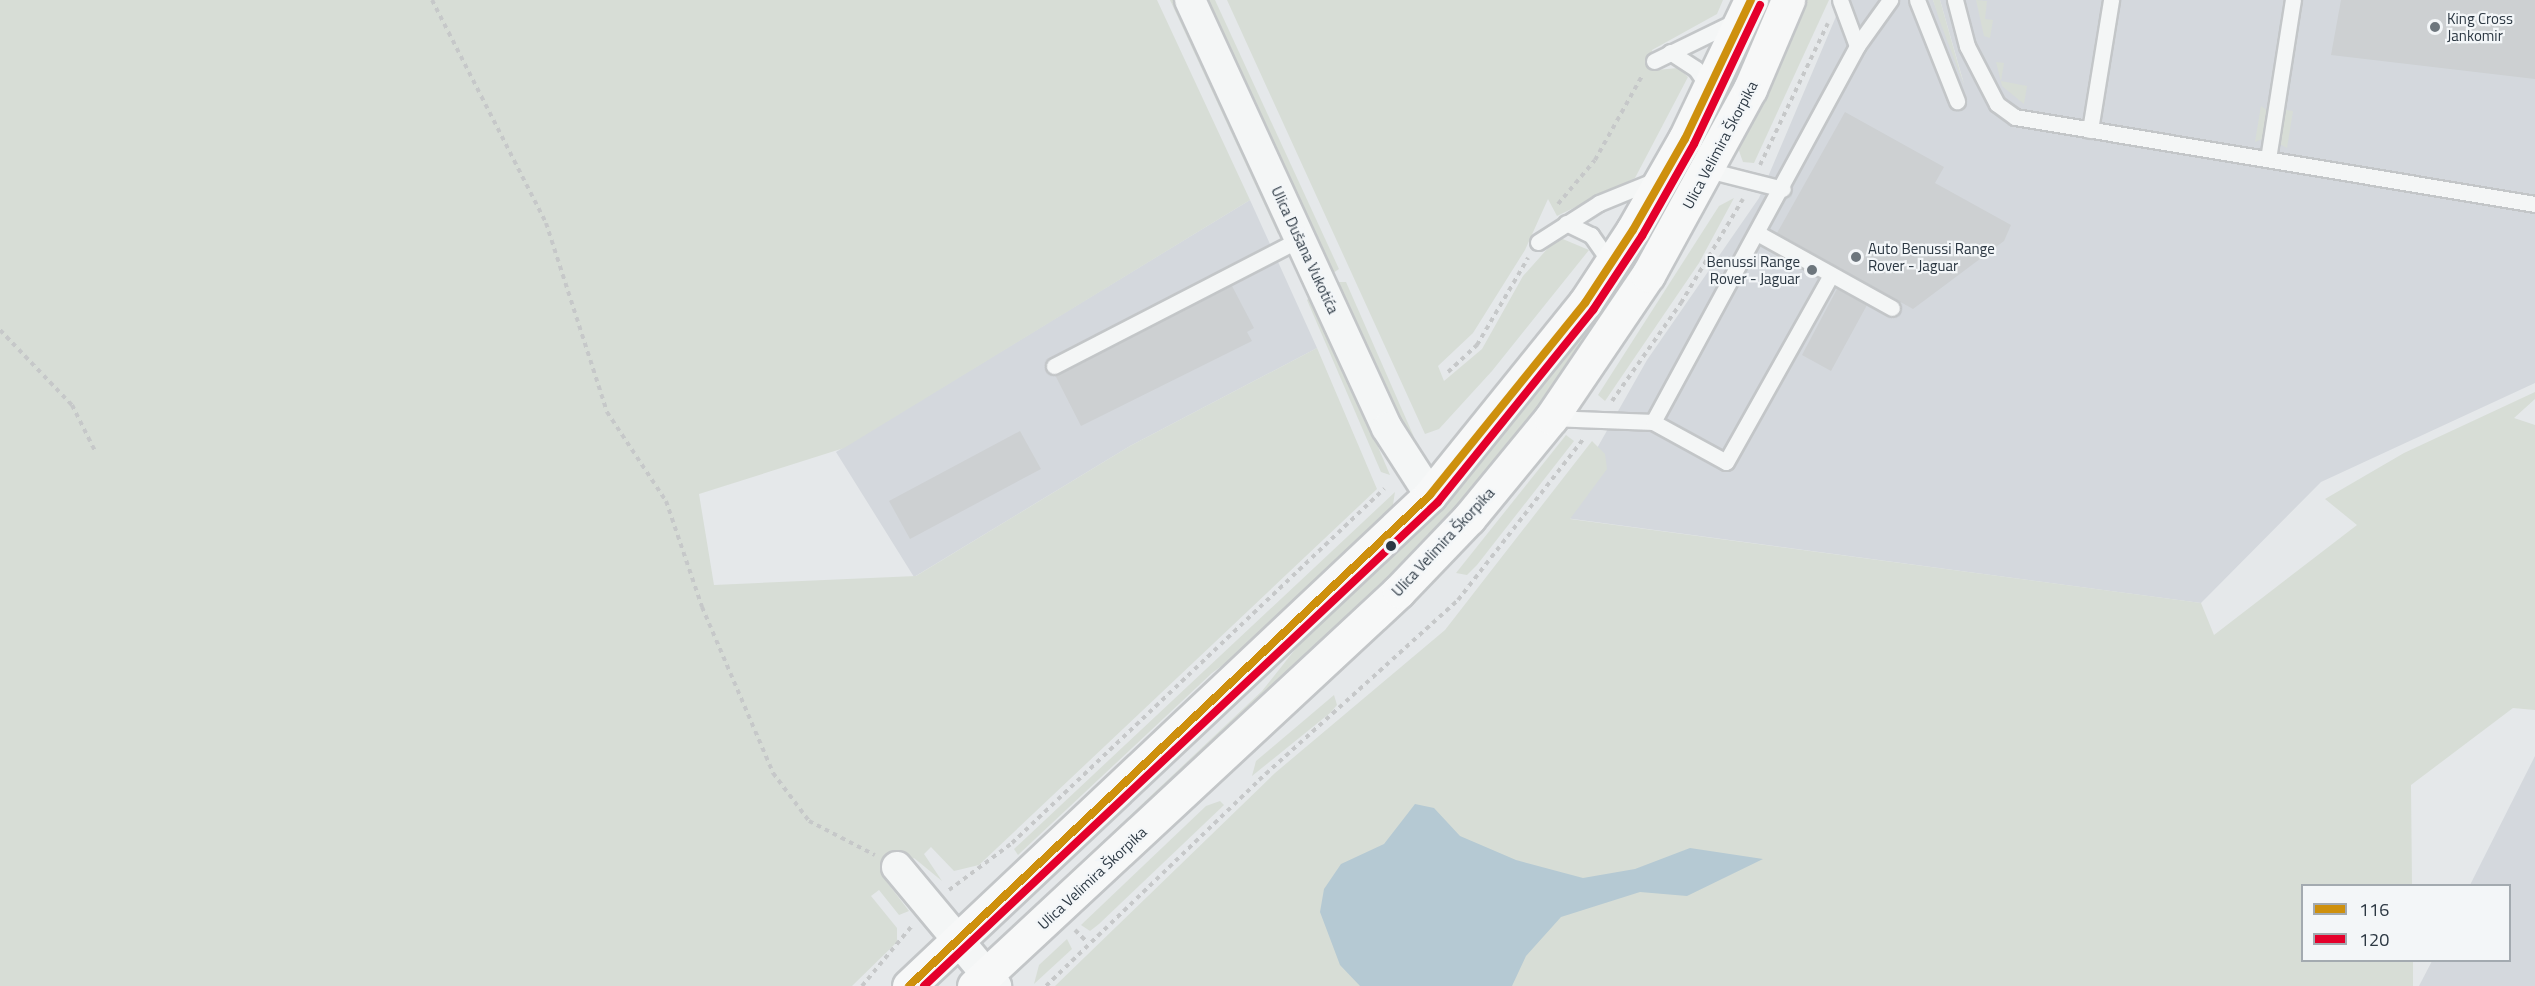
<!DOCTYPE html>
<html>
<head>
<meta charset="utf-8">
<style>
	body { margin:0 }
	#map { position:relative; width:2535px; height:986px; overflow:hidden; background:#e5e8ea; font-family:"Titillium Web",sans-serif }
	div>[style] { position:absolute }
	.built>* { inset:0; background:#d4d8dd }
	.green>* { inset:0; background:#d7ddd6 }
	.water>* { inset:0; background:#b5c9d3 }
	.building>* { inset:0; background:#cdd0d2 }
	.path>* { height:4px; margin-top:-2px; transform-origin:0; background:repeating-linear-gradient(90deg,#c6c8c9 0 4.5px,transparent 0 9px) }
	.roads { filter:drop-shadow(2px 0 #c3c6c8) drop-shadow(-2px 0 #c3c6c8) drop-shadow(0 2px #c3c6c8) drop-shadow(0 -2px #c3c6c8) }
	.service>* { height:15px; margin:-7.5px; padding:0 7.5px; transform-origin:7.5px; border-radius:7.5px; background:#f4f6f6 }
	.minor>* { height:30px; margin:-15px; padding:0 15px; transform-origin:15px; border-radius:15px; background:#f4f6f6 }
	.secondary>* { height:33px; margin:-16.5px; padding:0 16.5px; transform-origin:16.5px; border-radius:16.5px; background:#f7f8f8 }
	.bus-1>* { height:8px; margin:-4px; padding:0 4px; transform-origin:4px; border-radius:4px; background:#ce900d }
	.bus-2>* { height:8px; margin:-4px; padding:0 4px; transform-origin:4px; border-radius:4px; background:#e4002b }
	.dots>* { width:16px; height:16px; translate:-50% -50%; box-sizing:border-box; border:3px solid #f3f6f8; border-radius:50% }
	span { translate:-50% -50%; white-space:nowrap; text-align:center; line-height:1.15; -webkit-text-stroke:4.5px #f3f6f8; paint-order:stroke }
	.poi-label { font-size:15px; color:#2c3843 }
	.left { translate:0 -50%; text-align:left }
	.right { translate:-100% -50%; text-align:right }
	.street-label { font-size:15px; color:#2c3843 }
	.legend { position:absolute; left:2301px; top:884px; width:210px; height:78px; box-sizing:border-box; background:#f3f6f8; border:2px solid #a3aab0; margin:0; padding:8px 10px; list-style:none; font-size:18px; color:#2c3843 }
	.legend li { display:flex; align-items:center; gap:12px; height:30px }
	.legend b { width:30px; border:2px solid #a3aab0 }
</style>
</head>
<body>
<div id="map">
	<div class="built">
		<div style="clip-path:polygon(1843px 0,1933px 0,1964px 84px,1940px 0,2535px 0,2535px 383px,2321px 482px,2201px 603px,1558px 517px,1647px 360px,1759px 198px)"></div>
		<div style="clip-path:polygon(1250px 200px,1317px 348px,1130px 446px,914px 577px,836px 452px)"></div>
		<div style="clip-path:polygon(2535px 756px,2535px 986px,2419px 986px,2432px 961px,2510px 960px,2510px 886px,2470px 885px)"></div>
	</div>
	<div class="green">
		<div style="clip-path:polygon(0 0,1157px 0,1250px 200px,844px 448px,699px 494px,714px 585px,916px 576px,1130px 446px,1317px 348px,1377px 489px,979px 865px,954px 871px,931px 847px,924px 854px,942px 881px,914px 858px,886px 881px,909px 911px,899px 915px,879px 890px,871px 896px,897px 928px,897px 942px,852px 986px,0 986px)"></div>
		<div style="clip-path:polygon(1170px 0,1180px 0,1279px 219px,1278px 234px)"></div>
		<div style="clip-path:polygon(1208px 0,1215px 0,1339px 269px,1333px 273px)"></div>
		<div style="clip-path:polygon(1227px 0,1723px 0,1717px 14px,1652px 50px,1657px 70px,1678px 68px,1688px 77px,1635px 178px,1557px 216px,1548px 199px,1525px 250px,1473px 333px,1438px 366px,1444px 381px,1482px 349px,1523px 276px,1558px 237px,1589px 250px,1492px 371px,1439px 429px,1425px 434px)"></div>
		<div style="clip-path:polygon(1764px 0,1775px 0,1761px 36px,1642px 258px,1565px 373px,1450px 514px,1363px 606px,1055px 895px,1051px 890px,1262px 691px,1309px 632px,1455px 489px,1555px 368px,1633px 256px)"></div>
		<div style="clip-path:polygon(1807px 0,1829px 0,1754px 163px,1743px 162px,1738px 148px)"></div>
		<div style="clip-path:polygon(1933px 0,1940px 0,1964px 85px,1939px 19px)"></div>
		<div style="clip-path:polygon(1976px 0,1987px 1px,1985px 19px,1993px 20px,1990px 38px,1984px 36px)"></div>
		<div style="clip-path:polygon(1996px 62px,2004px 63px,2001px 81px,2027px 86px,2024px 104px,2002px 86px)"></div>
		<div style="clip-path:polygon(2261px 106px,2268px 111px,2265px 138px,2255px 142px)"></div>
		<div style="clip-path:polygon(2286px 110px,2293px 111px,2287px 148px,2278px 143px)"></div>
		<div style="clip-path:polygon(1734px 198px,1699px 263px,1605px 401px,1598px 395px,1719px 206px)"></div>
		<div style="clip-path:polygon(1338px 282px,1346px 282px,1414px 437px,1401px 428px)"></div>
		<div style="clip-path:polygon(1313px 294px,1390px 475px,1381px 472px,1307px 300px)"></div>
		<div style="clip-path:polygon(2535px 392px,2535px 399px,2514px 418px,2535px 425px,2535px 710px,2513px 708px,2411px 785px,2412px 885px,2302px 886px,2302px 960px,2413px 961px,2413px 986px,1055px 986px,1275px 773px,1445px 630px,1592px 441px,1605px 454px,1607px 469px,1570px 519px,2201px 603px,2214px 635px,2357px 525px,2325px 499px,2404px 453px)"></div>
		<div style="clip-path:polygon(1566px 435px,1574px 441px,1477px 565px,1467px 575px,1456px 573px)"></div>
		<div style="clip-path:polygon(1395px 492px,1391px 517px,1268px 632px,1212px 673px,1018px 855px,1014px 849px)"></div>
		<div style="clip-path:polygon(1334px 695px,1337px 705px,1330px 713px,1252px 776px,1256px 761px)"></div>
		<div style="clip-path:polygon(1220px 801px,1224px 805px,1099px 924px,1090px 931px,1081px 925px,1206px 806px)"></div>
		<div style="clip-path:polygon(1067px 939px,1072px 949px,1034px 984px,1039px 965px)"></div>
	</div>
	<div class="water">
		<div style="clip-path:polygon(1415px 804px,1434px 808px,1460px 836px,1516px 860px,1583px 878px,1635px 869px,1690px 848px,1763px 859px,1687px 896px,1640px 892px,1561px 917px,1526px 956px,1512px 986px,1360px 986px,1340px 965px,1320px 912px,1324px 889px,1341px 864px,1384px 844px)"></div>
	</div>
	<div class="building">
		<div style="clip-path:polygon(2341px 0,2535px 0,2535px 79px,2331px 55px)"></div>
		<div style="clip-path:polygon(1845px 112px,1944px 167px,1935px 183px,2011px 225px,2004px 241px,1913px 309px,1777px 233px)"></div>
		<div style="clip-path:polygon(1232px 286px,1254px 328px,1247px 332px,1252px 341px,1081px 426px,1055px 375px)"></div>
		<div style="clip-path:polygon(1837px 289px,1867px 305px,1831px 371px,1802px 355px)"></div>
		<div style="clip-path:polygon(1020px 431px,1041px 469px,910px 539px,889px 501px)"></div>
	</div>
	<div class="path">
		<div style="left:432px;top:0;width:250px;rotate:62.9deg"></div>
		<div style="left:546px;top:223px;width:199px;rotate:72.1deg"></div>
		<div style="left:607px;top:412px;width:107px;rotate:56.5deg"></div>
		<div style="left:666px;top:501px;width:112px;rotate:71.2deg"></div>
		<div style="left:702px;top:607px;width:181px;rotate:66.8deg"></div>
		<div style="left:773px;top:773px;width:60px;rotate:53.1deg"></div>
		<div style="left:809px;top:821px;width:74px;rotate:27.3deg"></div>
		<div style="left:1760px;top:165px;width:157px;rotate:-64.4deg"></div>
		<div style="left:1558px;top:204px;width:57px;rotate:-49.9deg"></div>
		<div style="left:1595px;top:160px;width:96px;rotate:-60.8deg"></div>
		<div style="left:0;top:330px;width:104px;rotate:46.2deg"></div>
		<div style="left:72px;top:405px;width:51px;rotate:63.4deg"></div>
		<div style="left:1448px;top:372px;width:40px;rotate:-43deg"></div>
		<div style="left:1477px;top:345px;width:101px;rotate:-59.6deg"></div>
		<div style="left:1612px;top:401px;width:120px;rotate:-54.9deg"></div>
		<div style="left:1681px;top:303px;width:121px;rotate:-59.2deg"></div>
		<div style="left:949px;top:890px;width:79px;rotate:-36.7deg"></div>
		<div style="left:1012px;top:843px;width:514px;rotate:-43.58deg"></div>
		<div style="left:1075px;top:930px;width:17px;rotate:45deg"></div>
		<div style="left:862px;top:986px;width:77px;rotate:-50.3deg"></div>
		<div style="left:1046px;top:986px;width:296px;rotate:-44deg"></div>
		<div style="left:1259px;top:780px;width:268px;rotate:-42.1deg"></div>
		<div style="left:1458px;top:600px;width:205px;rotate:-52.1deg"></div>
	</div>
	<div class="roads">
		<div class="service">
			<div style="left:1917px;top:0;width:109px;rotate:68.4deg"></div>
			<div style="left:1955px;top:0;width:48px;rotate:75.4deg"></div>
			<div style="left:1967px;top:46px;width:65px;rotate:62.7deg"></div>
			<div style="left:1997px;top:104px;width:22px;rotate:36deg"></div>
			<div style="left:2015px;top:117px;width:527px;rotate:9.5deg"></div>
			<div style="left:1857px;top:46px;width:57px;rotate:-54.3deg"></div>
			<div style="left:1670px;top:52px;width:31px;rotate:33deg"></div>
			<div style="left:1696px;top:69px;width:23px;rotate:56deg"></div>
			<div style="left:1654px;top:61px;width:93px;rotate:-26deg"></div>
			<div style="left:2090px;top:130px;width:132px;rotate:-80.8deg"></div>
			<div style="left:2268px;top:159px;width:161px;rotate:-81.1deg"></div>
			<div style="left:1708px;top:170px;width:77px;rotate:14.2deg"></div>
			<div style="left:1566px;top:223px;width:28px;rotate:26deg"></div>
			<div style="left:1591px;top:235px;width:35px;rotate:55deg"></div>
			<div style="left:1759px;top:234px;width:152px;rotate:29.1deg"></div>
			<div style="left:1538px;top:242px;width:72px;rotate:-32.6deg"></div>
			<div style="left:1599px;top:203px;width:64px;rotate:-22.1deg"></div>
			<div style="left:1054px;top:366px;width:277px;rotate:-27.3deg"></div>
			<div style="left:1551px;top:418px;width:102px;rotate:2.2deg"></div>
			<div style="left:1653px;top:422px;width:428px;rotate:-61.5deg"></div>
			<div style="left:1857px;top:46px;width:49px;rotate:-110.3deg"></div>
			<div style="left:1653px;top:422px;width:83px;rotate:28.7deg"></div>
			<div style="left:1726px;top:462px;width:214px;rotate:-60.7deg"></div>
		</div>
		<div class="minor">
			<div style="left:1190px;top:0;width:471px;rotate:65.3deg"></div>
			<div style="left:1387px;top:428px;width:80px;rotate:57.3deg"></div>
			<div style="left:897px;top:867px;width:155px;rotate:50.2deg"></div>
		</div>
		<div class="secondary">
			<div style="left:909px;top:986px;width:716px;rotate:-43.3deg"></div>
			<div style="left:1430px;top:495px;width:247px;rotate:-51.1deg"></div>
			<div style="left:1585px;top:303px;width:87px;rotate:-56.7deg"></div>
			<div style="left:1633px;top:230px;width:105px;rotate:-60.3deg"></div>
			<div style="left:1685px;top:139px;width:154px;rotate:-64.6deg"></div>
			<div style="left:974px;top:986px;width:580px;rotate:-42.9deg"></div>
			<div style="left:1399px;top:591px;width:101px;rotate:-46.2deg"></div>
			<div style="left:1469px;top:518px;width:129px;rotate:-50.6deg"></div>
			<div style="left:1551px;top:418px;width:173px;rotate:-55.9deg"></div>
			<div style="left:1648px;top:275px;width:212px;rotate:-61.3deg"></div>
			<div style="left:1750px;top:89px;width:97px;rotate:-66.9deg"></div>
		</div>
	</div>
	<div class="bus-1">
		<div style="left:909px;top:986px;width:716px;rotate:-43.3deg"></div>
		<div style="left:1430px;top:495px;width:247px;rotate:-51.1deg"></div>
		<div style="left:1585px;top:303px;width:87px;rotate:-56.7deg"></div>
		<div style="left:1633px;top:230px;width:105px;rotate:-60.3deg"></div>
		<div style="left:1685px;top:139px;width:154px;rotate:-64.6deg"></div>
	</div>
	<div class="bus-2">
		<div style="left:924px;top:986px;width:706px;rotate:-43.28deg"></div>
		<div style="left:1438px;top:502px;width:247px;rotate:-51.1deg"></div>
		<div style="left:1593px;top:310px;width:89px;rotate:-56.5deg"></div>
		<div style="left:1642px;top:236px;width:106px;rotate:-60.5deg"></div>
		<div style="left:1694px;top:144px;width:154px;rotate:-64.6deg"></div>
	</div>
	<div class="dots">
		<div style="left:2435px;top:27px;background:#6d767d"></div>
		<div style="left:1856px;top:257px;background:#6d767d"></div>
		<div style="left:1812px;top:270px;background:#6d767d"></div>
		<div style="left:1391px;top:546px;background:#2c3843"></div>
	</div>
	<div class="poi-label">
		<span class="left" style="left:2447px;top:27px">King Cross<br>Jankomir</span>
		<span class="left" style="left:1868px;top:257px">Auto Benussi Range<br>Rover - Jaguar</span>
		<span class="right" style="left:1800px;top:270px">Benussi Range<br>Rover - Jaguar</span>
	</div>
	<div class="street-label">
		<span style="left:1720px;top:145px;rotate:-62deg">Ulica Velimira Škorpika</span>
		<span style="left:1305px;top:250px;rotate:65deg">Ulica Dušana Vukotića</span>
		<span style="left:1443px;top:542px;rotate:-47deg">Ulica Velimira Škorpika</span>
		<span style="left:1092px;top:878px;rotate:-43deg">Ulica Velimira Škorpika</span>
	</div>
	<ul class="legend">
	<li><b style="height:8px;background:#ce900d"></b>116</li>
	<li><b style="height:8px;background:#e4002b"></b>120</li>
	</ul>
</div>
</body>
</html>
